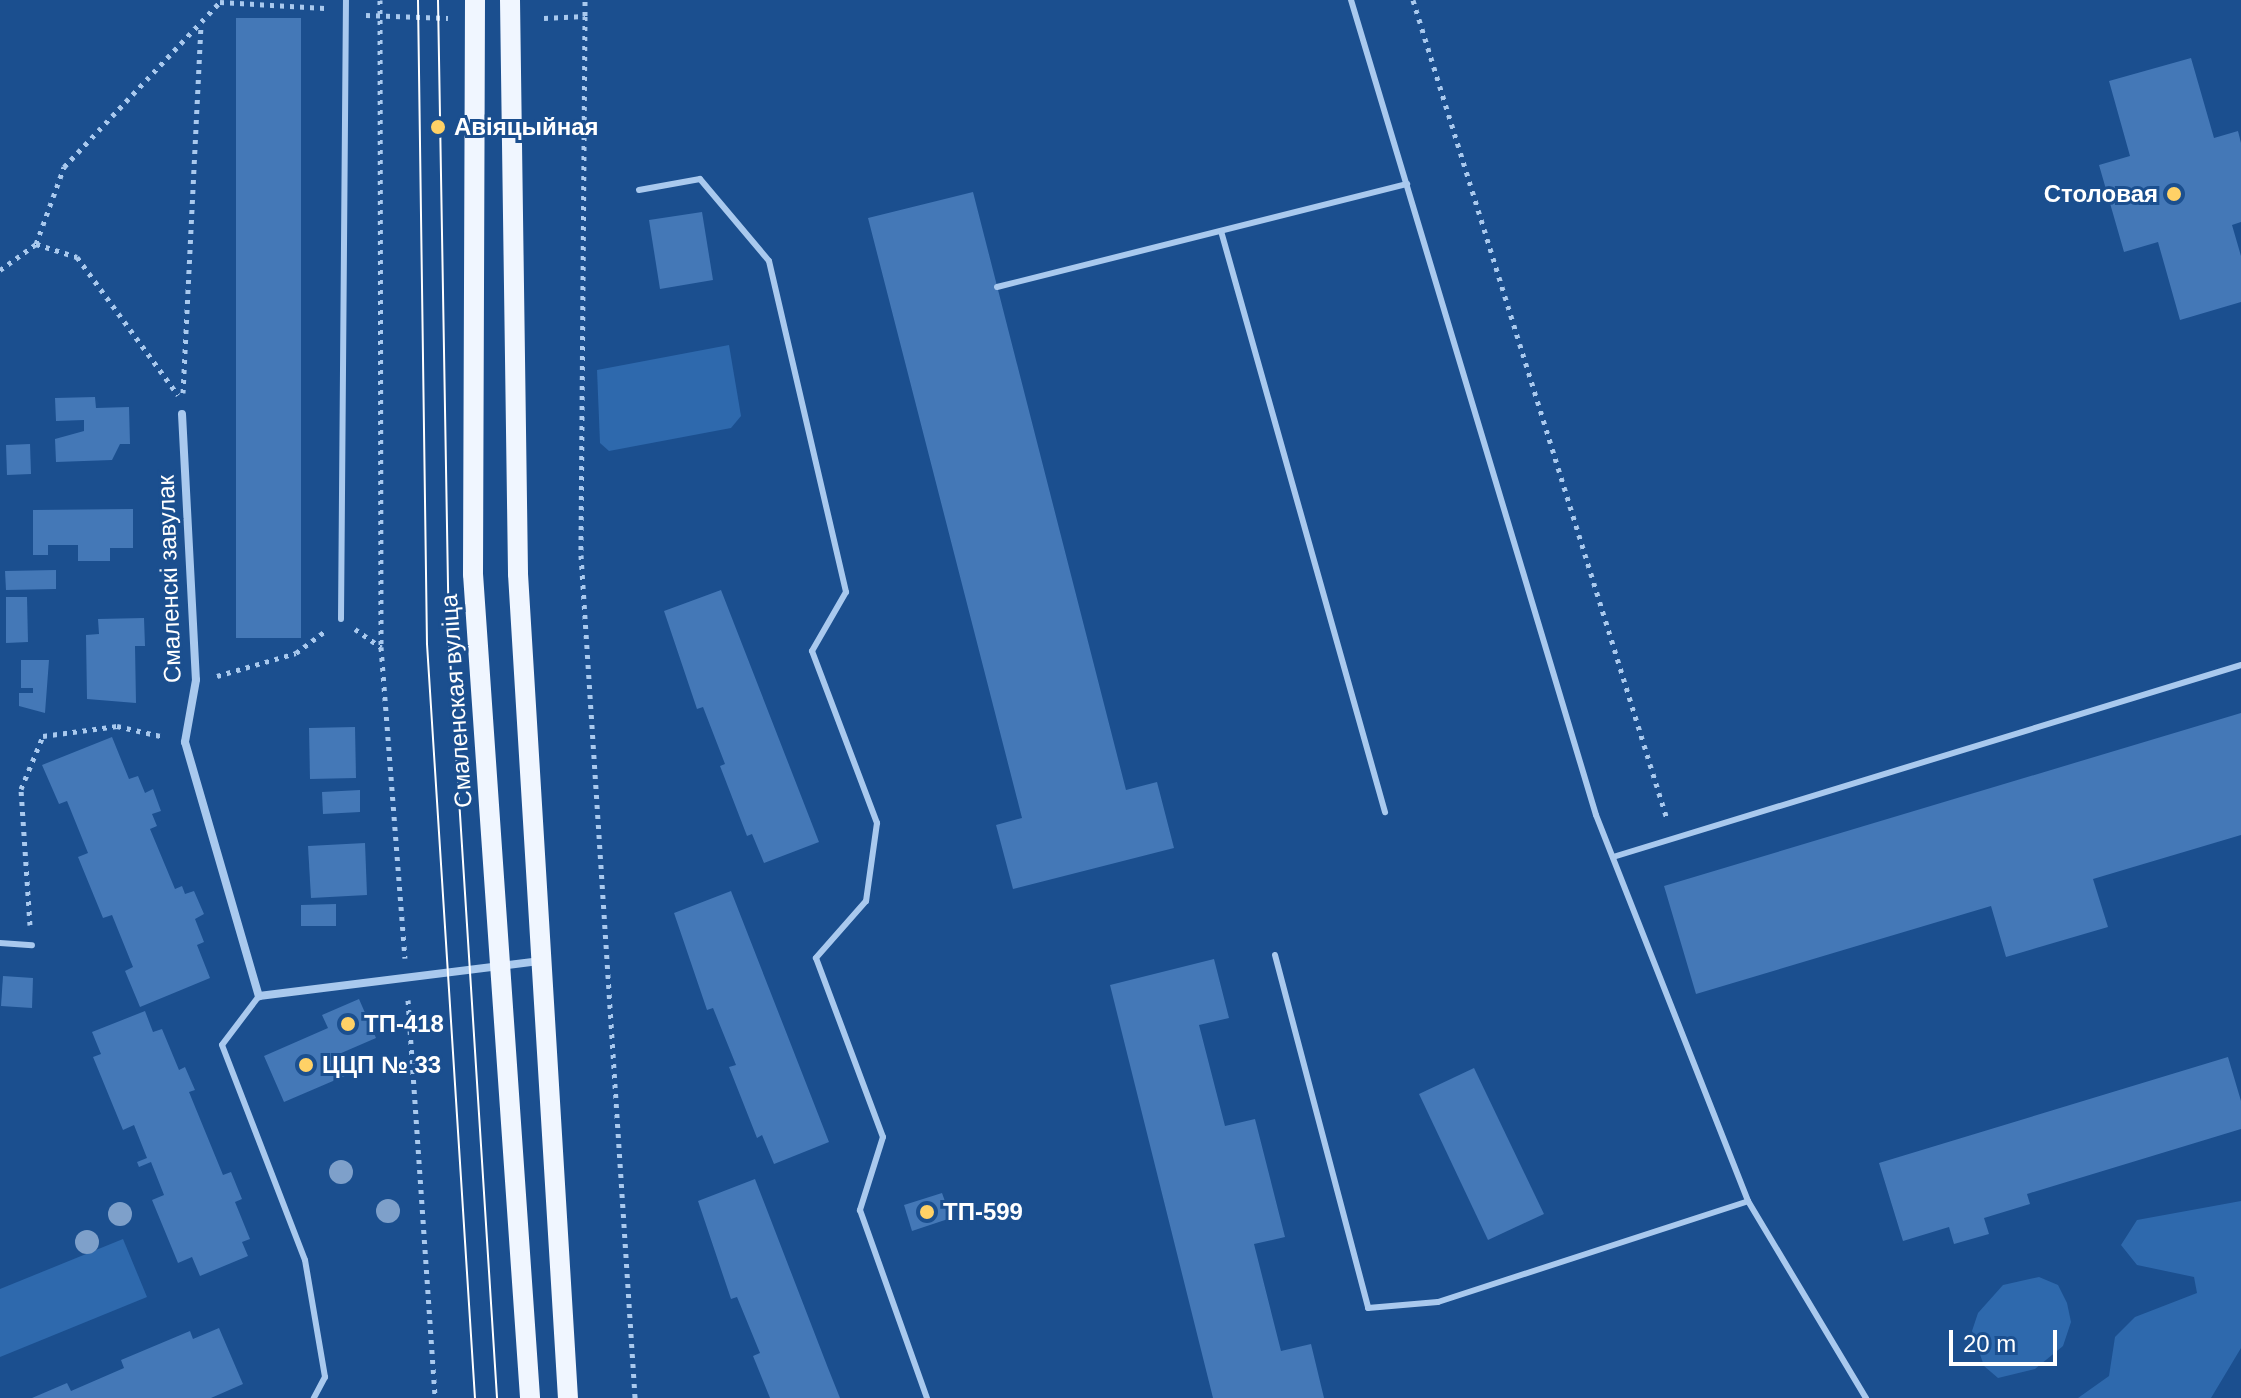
<!DOCTYPE html>
<html>
<head>
<meta charset="utf-8">
<style>
	body { margin:0 }
	#map { position:relative; width:2241px; height:1398px; overflow:hidden; background:#1b4f8f; font-family:Helvetica,sans-serif }
	div>[style] { position:absolute }
	.green>* { inset:0; background:#2e69ad }
	.building>* { inset:0; background:#4478b7 }
	.path>* { height:5px; margin-top:-2.5px; transform-origin:0; background:repeating-linear-gradient(90deg,#a9c9ee 0 4px,transparent 0 10px) }
	.lane>* { height:6px; margin:-3px; padding:0 3px; transform-origin:3px; border-radius:3px; background:#a9c9ee }
	.street>* { height:8px; margin:-4px; padding:0 4px; transform-origin:4px; border-radius:4px; background:#a9c9ee }
	.primary>* { height:20px; margin:-10px; padding:0 10px; transform-origin:10px; border-radius:10px; background:#f0f6ff }
	.tram>* { height:2px; margin:-1px; padding:0 1px; transform-origin:1px; border-radius:1px; background:#fff }
	.trees>* { width:24px; height:24px; margin:-12px; border-radius:50%; background:#7ea0ca }
	.dots>* { width:22px; height:22px; translate:-50% -50%; box-sizing:border-box; border:4px solid #1b4f8f; border-radius:50% }
	span { translate:-50% -50%; white-space:nowrap; text-align:center; line-height:1.15; -webkit-text-stroke:6px #1b4f8f; paint-order:stroke }
	.poi-label { font-size:24px; color:#fff; font-weight:700 }
	.left { translate:0 -50%; text-align:left }
	.right { translate:-100% -50%; text-align:right }
	.street-label { font-size:24px; color:#fff }
	.scale { position:absolute; left:1949px; top:1330px; width:108px; height:36px; box-sizing:border-box; border:4px solid #fff; border-top:0; padding-left:10px; font-size:24px; line-height:28px; white-space:nowrap; color:#fff; -webkit-text-stroke:6px #1b4f8f; paint-order:stroke }
</style>
</head>
<body>
<div id="map">
	<div class="green">
		<div style="clip-path:polygon(729px 345px,741px 416px,731px 428px,609px 451px,600px 443px,597px 370px)"></div>
		<div style="clip-path:polygon(2241px 1201px,2241px 1348px,2211px 1398px,2078px 1398px,2109px 1376px,2115px 1337px,2135px 1317px,2197px 1293px,2194px 1277px,2137px 1265px,2121px 1245px,2137px 1220px)"></div>
		<div style="clip-path:polygon(123px 1239px,147px 1297px,0 1357px,0 1289px)"></div>
		<div style="clip-path:polygon(2039px 1277px,2058px 1285px,2067px 1303px,2071px 1322px,2063px 1346px,2035px 1369px,1998px 1378px,1984px 1366px,1972px 1331px,1978px 1313px,2003px 1285px)"></div>
	</div>
	<div class="building">
		<div style="clip-path:polygon(236px 18px,301px 18px,301px 638px,236px 638px)"></div>
		<div style="clip-path:polygon(2191px 58px,2214px 138px,2238px 131px,2241px 143px,2241px 222px,2232px 225px,2241px 256px,2241px 302px,2180px 320px,2158px 242px,2124px 252px,2099px 165px,2130px 156px,2109px 81px)"></div>
		<div style="clip-path:polygon(973px 192px,1126px 790px,1157px 782px,1174px 848px,1013px 889px,996px 825px,1022px 818px,868px 218px)"></div>
		<div style="clip-path:polygon(702px 212px,713px 280px,660px 289px,649px 220px)"></div>
		<div style="clip-path:polygon(95px 397px,96px 408px,129px 407px,130px 444px,120px 444px,112px 460px,56px 462px,55px 439px,84px 431px,84px 420px,56px 421px,55px 398px)"></div>
		<div style="clip-path:polygon(30px 444px,31px 474px,7px 475px,6px 445px)"></div>
		<div style="clip-path:polygon(133px 509px,133px 548px,110px 548px,110px 561px,78px 561px,78px 545px,48px 545px,48px 555px,33px 555px,33px 510px)"></div>
		<div style="clip-path:polygon(56px 570px,56px 589px,6px 590px,5px 571px)"></div>
		<div style="clip-path:polygon(721px 590px,819px 842px,764px 863px,752px 834px,747px 836px,720px 766px,725px 764px,703px 707px,697px 709px,664px 611px)"></div>
		<div style="clip-path:polygon(6px 597px,27px 597px,28px 642px,6px 643px)"></div>
		<div style="clip-path:polygon(144px 618px,145px 646px,135px 646px,136px 703px,87px 699px,86px 635px,99px 634px,98px 619px)"></div>
		<div style="clip-path:polygon(21px 660px,49px 660px,45px 713px,19px 706px,19px 693px,33px 693px,33px 688px,21px 688px)"></div>
		<div style="clip-path:polygon(2241px 713px,2241px 835px,2093px 879px,2108px 927px,2006px 957px,1991px 906px,1696px 994px,1664px 886px)"></div>
		<div style="clip-path:polygon(355px 727px,356px 778px,310px 779px,309px 728px)"></div>
		<div style="clip-path:polygon(112px 737px,129px 779px,138px 776px,145px 793px,153px 789px,161px 811px,152px 814px,157px 826px,150px 829px,175px 889px,182px 886px,185px 894px,194px 891px,204px 914px,195px 919px,204px 942px,197px 945px,210px 978px,140px 1007px,125px 971px,133px 967px,112px 915px,103px 918px,78px 857px,88px 853px,67px 801px,59px 804px,42px 765px)"></div>
		<div style="clip-path:polygon(360px 790px,360px 812px,323px 814px,322px 792px)"></div>
		<div style="clip-path:polygon(365px 843px,367px 895px,311px 898px,308px 846px)"></div>
		<div style="clip-path:polygon(731px 891px,829px 1142px,774px 1164px,762px 1135px,757px 1138px,729px 1067px,736px 1065px,713px 1008px,707px 1010px,674px 913px)"></div>
		<div style="clip-path:polygon(336px 904px,336px 926px,301px 926px,301px 905px)"></div>
		<div style="clip-path:polygon(1214px 959px,1229px 1018px,1199px 1025px,1225px 1126px,1255px 1119px,1285px 1237px,1254px 1244px,1281px 1351px,1311px 1344px,1324px 1398px,1213px 1398px,1110px 985px)"></div>
		<div style="clip-path:polygon(3px 976px,33px 978px,32px 1008px,1px 1006px)"></div>
		<div style="clip-path:polygon(359px 999px,376px 1038px,339px 1054px,347px 1075px,284px 1102px,264px 1056px,328px 1028px,322px 1015px)"></div>
		<div style="clip-path:polygon(145px 1011px,153px 1032px,162px 1029px,179px 1070px,185px 1067px,195px 1090px,189px 1092px,223px 1175px,231px 1172px,242px 1199px,235px 1202px,250px 1239px,242px 1242px,248px 1256px,200px 1276px,192px 1257px,178px 1263px,152px 1200px,164px 1195px,151px 1162px,139px 1167px,137px 1162px,147px 1158px,134px 1125px,123px 1130px,93px 1057px,101px 1054px,92px 1032px)"></div>
		<div style="clip-path:polygon(2228px 1057px,2241px 1101px,2241px 1129px,2027px 1194px,2030px 1204px,1984px 1218px,1989px 1234px,1954px 1244px,1949px 1227px,1903px 1241px,1879px 1163px)"></div>
		<div style="clip-path:polygon(1474px 1068px,1544px 1214px,1488px 1240px,1419px 1094px)"></div>
		<div style="clip-path:polygon(755px 1179px,828px 1368px,840px 1398px,770px 1398px,753px 1356px,760px 1353px,737px 1297px,731px 1299px,698px 1201px)"></div>
		<div style="clip-path:polygon(942px 1193px,951px 1218px,912px 1231px,904px 1205px)"></div>
		<div style="clip-path:polygon(219px 1328px,243px 1384px,211px 1398px,32px 1398px,67px 1383px,71px 1391px,124px 1368px,121px 1360px,190px 1331px,193px 1339px)"></div>
	</div>
	<div class="path">
		<div style="left:380px;top:0;width:647px;rotate:89.91deg"></div>
		<div style="left:381px;top:647px;width:312px;rotate:85.6deg"></div>
		<div style="left:1413px;top:0;width:857px;rotate:72.77deg"></div>
		<div style="left:366px;top:15px;width:82px;rotate:2.1deg"></div>
		<div style="left:585px;top:16px;width:539px;rotate:90.43deg"></div>
		<div style="left:581px;top:555px;width:845px;rotate:86.33deg"></div>
		<div style="left:544px;top:18px;width:41px;rotate:-2.8deg"></div>
		<div style="left:585px;top:16px;width:16px;rotate:-90deg"></div>
		<div style="left:36px;top:244px;width:43px;rotate:17.6deg"></div>
		<div style="left:77px;top:257px;width:171px;rotate:53.8deg"></div>
		<div style="left:0;top:270px;width:44px;rotate:-35.8deg"></div>
		<div style="left:36px;top:244px;width:82px;rotate:-70deg"></div>
		<div style="left:64px;top:167px;width:227px;rotate:-46.6deg"></div>
		<div style="left:220px;top:2px;width:105px;rotate:3.3deg"></div>
		<div style="left:183px;top:393px;width:369px;rotate:-87.2deg"></div>
		<div style="left:355px;top:629px;width:32px;rotate:35deg"></div>
		<div style="left:217px;top:676px;width:82px;rotate:-16.2deg"></div>
		<div style="left:296px;top:653px;width:35px;rotate:-37deg"></div>
		<div style="left:30px;top:925px;width:136px;rotate:-93.8deg"></div>
		<div style="left:21px;top:789px;width:57px;rotate:-67.5deg"></div>
		<div style="left:43px;top:736px;width:75px;rotate:-7.7deg"></div>
		<div style="left:117px;top:726px;width:49px;rotate:12.9deg"></div>
		<div style="left:408px;top:1000px;width:399px;rotate:86.1deg"></div>
	</div>
	<div class="lane">
		<div style="left:1351px;top:0;width:851px;rotate:73.27deg"></div>
		<div style="left:1596px;top:815px;width:415px;rotate:68.5deg"></div>
		<div style="left:1748px;top:1201px;width:230px;rotate:59.1deg"></div>
		<div style="left:639px;top:190px;width:62px;rotate:-10.2deg"></div>
		<div style="left:700px;top:179px;width:107px;rotate:49.9deg"></div>
		<div style="left:769px;top:261px;width:340px;rotate:76.9deg"></div>
		<div style="left:846px;top:592px;width:68px;rotate:120deg"></div>
		<div style="left:812px;top:651px;width:184px;rotate:69.3deg"></div>
		<div style="left:877px;top:823px;width:79px;rotate:98deg"></div>
		<div style="left:866px;top:901px;width:76px;rotate:131.3deg"></div>
		<div style="left:816px;top:958px;width:191px;rotate:69.5deg"></div>
		<div style="left:883px;top:1137px;width:77px;rotate:107.5deg"></div>
		<div style="left:860px;top:1210px;width:200px;rotate:70.4deg"></div>
		<div style="left:1221px;top:231px;width:604px;rotate:74.24deg"></div>
		<div style="left:997px;top:287px;width:423px;rotate:-14.1deg"></div>
		<div style="left:341px;top:619px;width:619px;rotate:-89.54deg"></div>
		<div style="left:1613px;top:857px;width:657px;rotate:-17deg"></div>
		<div style="left:0;top:943px;width:32px;rotate:4deg"></div>
		<div style="left:1275px;top:955px;width:365px;rotate:75.2deg"></div>
		<div style="left:1368px;top:1308px;width:70px;rotate:-4.9deg"></div>
		<div style="left:1438px;top:1302px;width:326px;rotate:-18deg"></div>
		<div style="left:259px;top:996px;width:61px;rotate:127.1deg"></div>
		<div style="left:222px;top:1045px;width:230px;rotate:68.9deg"></div>
		<div style="left:305px;top:1260px;width:119px;rotate:80.3deg"></div>
		<div style="left:325px;top:1377px;width:24px;rotate:118deg"></div>
	</div>
	<div class="street">
		<div style="left:182px;top:414px;width:266px;rotate:87deg"></div>
		<div style="left:196px;top:680px;width:63px;rotate:100.1deg"></div>
		<div style="left:185px;top:742px;width:265px;rotate:73.8deg"></div>
		<div style="left:259px;top:996px;width:284px;rotate:-7.1deg"></div>
	</div>
	<div class="primary">
		<div style="left:475px;top:0;width:574px;rotate:90.2deg"></div>
		<div style="left:473px;top:574px;width:826px;rotate:86.04deg"></div>
		<div style="left:510px;top:0;width:574px;rotate:89.2deg"></div>
		<div style="left:518px;top:574px;width:826px;rotate:86.53deg"></div>
	</div>
	<div class="tram">
		<div style="left:418px;top:0;width:644px;rotate:89.2deg"></div>
		<div style="left:427px;top:644px;width:756px;rotate:86.36deg"></div>
		<div style="left:438px;top:0;width:641px;rotate:89.02deg"></div>
		<div style="left:449px;top:641px;width:759px;rotate:86.37deg"></div>
	</div>
	<div class="trees">
		<div style="left:341px;top:1172px"></div>
		<div style="left:388px;top:1211px"></div>
		<div style="left:120px;top:1214px"></div>
		<div style="left:87px;top:1242px"></div>
	</div>
	<div class="dots">
		<div style="left:438px;top:127px;background:#ffd166"></div>
		<div style="left:2174px;top:194px;background:#ffd166"></div>
		<div style="left:348px;top:1024px;background:#ffd166"></div>
		<div style="left:306px;top:1065px;background:#ffd166"></div>
		<div style="left:927px;top:1212px;background:#ffd166"></div>
	</div>
	<div class="poi-label">
		<span class="left" style="left:454px;top:127px">Авіяцыйная</span>
		<span class="right" style="left:2158px;top:194px">Столовая</span>
		<span class="left" style="left:364px;top:1024px">ТП-418</span>
		<span class="left" style="left:322px;top:1065px">ЦЦП № 33</span>
		<span class="left" style="left:943px;top:1212px">ТП-599</span>
	</div>
	<div class="street-label">
		<span style="left:169px;top:579px;rotate:-92deg">Смаленскі завулак</span>
		<span style="left:456px;top:701px;rotate:-94deg">Смаленская вуліца</span>
	</div>
	<div class="scale">20 m</div>
</div>
</body>
</html>
